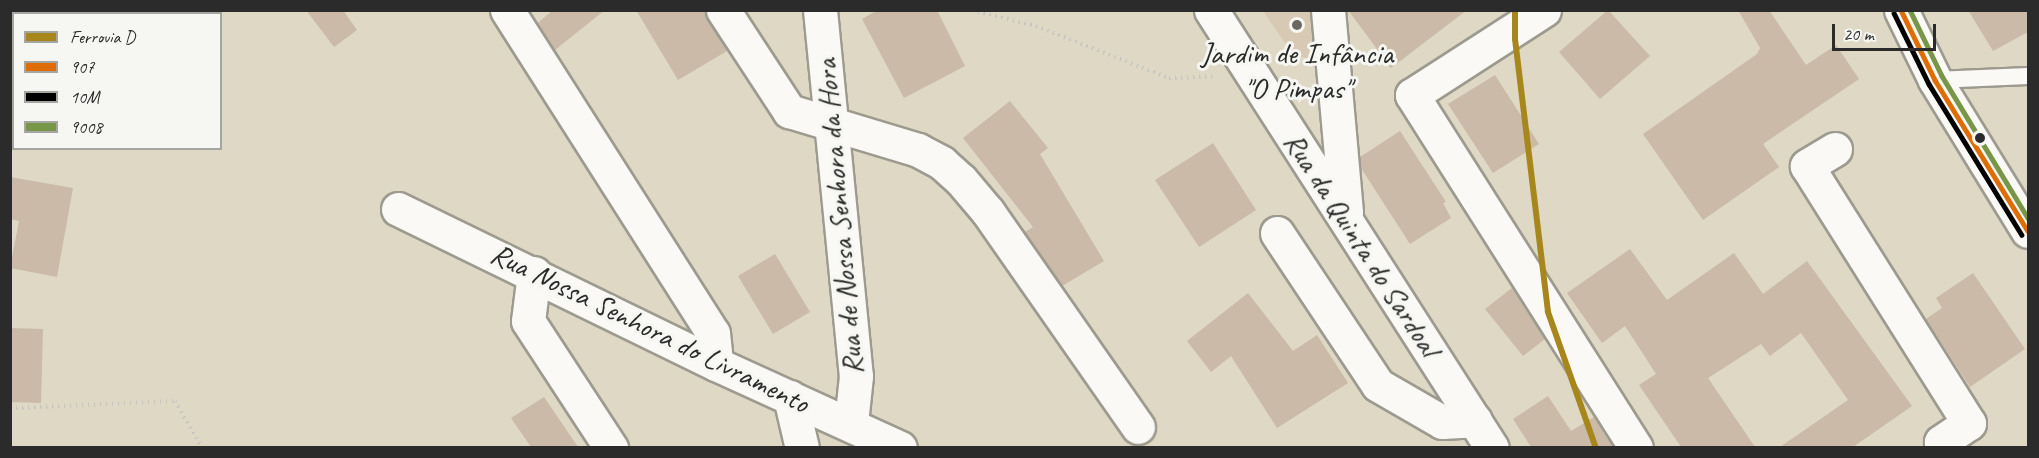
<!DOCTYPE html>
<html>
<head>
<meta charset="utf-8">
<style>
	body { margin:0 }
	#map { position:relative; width:2039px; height:458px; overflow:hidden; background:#ded8c4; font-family:Caveat,sans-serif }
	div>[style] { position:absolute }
	.built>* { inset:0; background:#d7c9b3 }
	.building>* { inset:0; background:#cabaa7 }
	.path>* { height:4px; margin-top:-2px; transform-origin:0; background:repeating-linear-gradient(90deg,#c7c5c1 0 1.5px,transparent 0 6px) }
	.roads { filter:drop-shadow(2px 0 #9d9a8f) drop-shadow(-2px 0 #9d9a8f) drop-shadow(0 2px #9d9a8f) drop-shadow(0 -2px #9d9a8f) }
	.service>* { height:16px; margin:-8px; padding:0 8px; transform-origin:8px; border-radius:8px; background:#faf9f6 }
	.minor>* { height:33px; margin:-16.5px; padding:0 16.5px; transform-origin:16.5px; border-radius:16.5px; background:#faf9f6 }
	.secondary>* { height:33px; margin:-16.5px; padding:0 16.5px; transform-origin:16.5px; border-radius:16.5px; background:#faf9f6 }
	.bus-1>* { height:4.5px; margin:-2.25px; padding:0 2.25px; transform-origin:2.25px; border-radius:2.25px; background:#df6d06 }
	.bus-2>* { height:4.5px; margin:-2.25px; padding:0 2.25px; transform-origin:2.25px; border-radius:2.25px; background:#000 }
	.bus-3>* { height:4.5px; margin:-2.25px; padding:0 2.25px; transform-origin:2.25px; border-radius:2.25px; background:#779648 }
	.rail-1>* { height:6px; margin:-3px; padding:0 3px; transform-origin:3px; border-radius:3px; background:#a7861c }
	.dots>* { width:16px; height:16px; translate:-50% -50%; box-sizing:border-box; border:3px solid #f6f6f2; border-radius:50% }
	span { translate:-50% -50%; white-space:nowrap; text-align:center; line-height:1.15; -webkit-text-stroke:6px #f6f6f2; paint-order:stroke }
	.poi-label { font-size:30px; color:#2b2b2b }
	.street-label { font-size:30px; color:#2b2b2b }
	.frame { position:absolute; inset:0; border:12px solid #2b2b2b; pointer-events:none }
	.legend { position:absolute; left:12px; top:12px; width:210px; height:138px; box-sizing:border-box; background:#f6f6f2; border:2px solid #a5a5a2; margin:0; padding:8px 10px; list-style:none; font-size:18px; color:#2b2b2b }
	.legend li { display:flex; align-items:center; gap:12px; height:30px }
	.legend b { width:30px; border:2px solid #a5a5a2 }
	.scale { position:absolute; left:1832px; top:24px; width:104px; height:27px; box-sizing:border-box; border:3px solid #2b2b2b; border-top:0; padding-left:8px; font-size:18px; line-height:21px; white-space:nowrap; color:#2b2b2b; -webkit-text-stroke:4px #f6f6f2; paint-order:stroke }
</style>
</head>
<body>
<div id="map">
	<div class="built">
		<div style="clip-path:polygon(1263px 11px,1320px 11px,1316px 55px,1309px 58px,1294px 56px)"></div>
	</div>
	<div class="building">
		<div style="clip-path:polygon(306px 10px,343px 10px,357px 30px,334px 47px)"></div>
		<div style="clip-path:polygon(553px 10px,605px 10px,555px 50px,538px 23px)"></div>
		<div style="clip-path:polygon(636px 10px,704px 10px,727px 51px,678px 80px)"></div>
		<div style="clip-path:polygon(878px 10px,937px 10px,965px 66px,904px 98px,862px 19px)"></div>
		<div style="clip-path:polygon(1348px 10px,1467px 10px,1391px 68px)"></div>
		<div style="clip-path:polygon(1608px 10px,1650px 56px,1600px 99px,1559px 52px)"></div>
		<div style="clip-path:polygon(1738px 10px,1769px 10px,1806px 65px,1836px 45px,1859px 79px,1763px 144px,1779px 167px,1703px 220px,1643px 134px,1757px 54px,1760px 48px)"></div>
		<div style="clip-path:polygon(1968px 10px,2028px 10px,2028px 32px,1993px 51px)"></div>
		<div style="clip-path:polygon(1495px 75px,1539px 144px,1493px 173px,1448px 104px)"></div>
		<div style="clip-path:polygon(1010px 101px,1048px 148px,1040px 154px,1104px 261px,1062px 286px,1025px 232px,1033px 227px,963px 138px)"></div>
		<div style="clip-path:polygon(1400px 131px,1446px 202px,1443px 203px,1451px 218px,1410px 244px,1361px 168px,1360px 157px)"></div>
		<div style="clip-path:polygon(1213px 143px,1256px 210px,1199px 247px,1155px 180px)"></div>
		<div style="clip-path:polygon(10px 177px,73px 188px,57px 277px,10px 268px,19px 221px,10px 219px)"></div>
		<div style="clip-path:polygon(1630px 249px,1667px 300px,1734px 253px,1763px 294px,1807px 261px,1912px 406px,1853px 447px,1780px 447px,1848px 400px,1801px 333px,1770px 356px,1761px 344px,1708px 378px,1755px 447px,1681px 447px,1639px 385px,1656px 374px,1625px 326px,1602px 343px,1567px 293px)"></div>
		<div style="clip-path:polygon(775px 254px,810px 312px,773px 334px,738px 276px)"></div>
		<div style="clip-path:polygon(1973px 273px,2025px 349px,1970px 387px,1926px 319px,1942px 308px,1936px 298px)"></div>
		<div style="clip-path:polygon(1512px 288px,1545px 339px,1523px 356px,1485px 309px)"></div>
		<div style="clip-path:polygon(1248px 293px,1293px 351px,1317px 335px,1348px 383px,1277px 428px,1231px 356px,1211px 372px,1187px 341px)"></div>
		<div style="clip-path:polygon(10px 328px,43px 329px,41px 403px,10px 402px)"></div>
		<div style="clip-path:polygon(1548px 396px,1571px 431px,1594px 417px,1613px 447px,1531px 447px,1513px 419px)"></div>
		<div style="clip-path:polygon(544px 397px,578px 447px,531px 447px,511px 418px)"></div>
	</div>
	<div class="path">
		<div style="left:972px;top:10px;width:66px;rotate:14deg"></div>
		<div style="left:1036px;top:26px;width:143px;rotate:21.4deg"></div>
		<div style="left:1169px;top:78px;width:44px;rotate:-2.6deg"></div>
		<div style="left:10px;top:408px;width:165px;rotate:-2.4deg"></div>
		<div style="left:175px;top:401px;width:54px;rotate:60.1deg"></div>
	</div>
	<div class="roads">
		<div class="service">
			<div style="left:1935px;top:80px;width:93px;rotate:-2.5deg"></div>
		</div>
		<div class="minor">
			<div style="left:507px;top:10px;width:383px;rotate:57.5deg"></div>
			<div style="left:713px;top:333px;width:31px;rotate:84deg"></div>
			<div style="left:723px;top:10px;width:121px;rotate:56.8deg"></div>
			<div style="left:789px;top:111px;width:135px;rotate:16.8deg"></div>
			<div style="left:918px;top:150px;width:27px;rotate:28deg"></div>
			<div style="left:942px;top:163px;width:25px;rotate:42deg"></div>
			<div style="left:961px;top:180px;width:42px;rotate:49.8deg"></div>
			<div style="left:988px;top:212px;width:262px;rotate:55.1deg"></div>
			<div style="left:820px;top:10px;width:368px;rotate:84.4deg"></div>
			<div style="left:856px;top:376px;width:47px;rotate:96.1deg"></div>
			<div style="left:1211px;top:10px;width:520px;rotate:57.32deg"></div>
			<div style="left:1328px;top:10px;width:203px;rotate:84.9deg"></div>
			<div style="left:1544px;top:10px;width:157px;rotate:147.2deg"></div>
			<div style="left:1412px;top:95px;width:418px;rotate:57.6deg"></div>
			<div style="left:1835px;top:149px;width:33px;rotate:149deg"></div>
			<div style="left:1807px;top:166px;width:304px;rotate:57.8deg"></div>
			<div style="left:1969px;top:423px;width:34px;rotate:146deg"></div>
			<div style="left:1941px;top:442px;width:7px;rotate:56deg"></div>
			<div style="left:398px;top:209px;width:354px;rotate:26deg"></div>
			<div style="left:716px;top:364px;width:202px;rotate:24.5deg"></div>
			<div style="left:1277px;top:233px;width:182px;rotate:56.4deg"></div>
			<div style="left:1378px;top:385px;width:74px;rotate:30deg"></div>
			<div style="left:1442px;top:422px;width:33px;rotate:-3deg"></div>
			<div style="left:534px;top:273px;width:48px;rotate:97.1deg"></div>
			<div style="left:528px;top:321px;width:152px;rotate:56.8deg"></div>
			<div style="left:790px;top:397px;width:52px;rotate:76.8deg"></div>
		</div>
		<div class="secondary">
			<div style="left:1901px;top:10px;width:78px;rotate:64.1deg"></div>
			<div style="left:1935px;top:80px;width:177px;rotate:58.4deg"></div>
		</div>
	</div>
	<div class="bus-1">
		<div style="left:1901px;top:10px;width:78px;rotate:64.1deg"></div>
		<div style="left:1935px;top:80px;width:177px;rotate:58.4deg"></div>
	</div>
	<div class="bus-2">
		<div style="left:1894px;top:13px;width:79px;rotate:63.8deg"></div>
		<div style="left:1929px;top:84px;width:177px;rotate:58.4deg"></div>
	</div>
	<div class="bus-3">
		<div style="left:1910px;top:10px;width:73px;rotate:64.1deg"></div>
		<div style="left:1942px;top:76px;width:166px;rotate:58.8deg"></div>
	</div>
	<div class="rail-1">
		<div style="left:1515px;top:10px;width:29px;rotate:90deg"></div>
		<div style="left:1515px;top:39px;width:275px;rotate:83.1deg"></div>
		<div style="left:1548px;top:312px;width:144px;rotate:70.6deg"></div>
	</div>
	<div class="dots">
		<div style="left:1297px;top:25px;background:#6a6861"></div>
		<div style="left:1980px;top:138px;background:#2b2b2b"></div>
	</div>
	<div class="poi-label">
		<span style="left:1297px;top:70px">Jardim de Infância<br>"O Pimpas"</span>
	</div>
	<div class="street-label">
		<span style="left:839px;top:217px;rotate:-95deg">Rua de Nossa Senhora da Hora</span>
		<span style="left:1362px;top:244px;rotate:57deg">Rua da Quinta do Sardoal</span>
		<span style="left:650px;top:328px;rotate:26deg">Rua Nossa Senhora do Livramento</span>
	</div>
	<div class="frame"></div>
	<ul class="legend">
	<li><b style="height:8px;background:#a7861c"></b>Ferrovia D</li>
	<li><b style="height:8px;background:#df6d06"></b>907</li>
	<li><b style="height:8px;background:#000"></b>10M</li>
	<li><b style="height:8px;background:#779648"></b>9008</li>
	</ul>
	<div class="scale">20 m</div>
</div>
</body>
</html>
